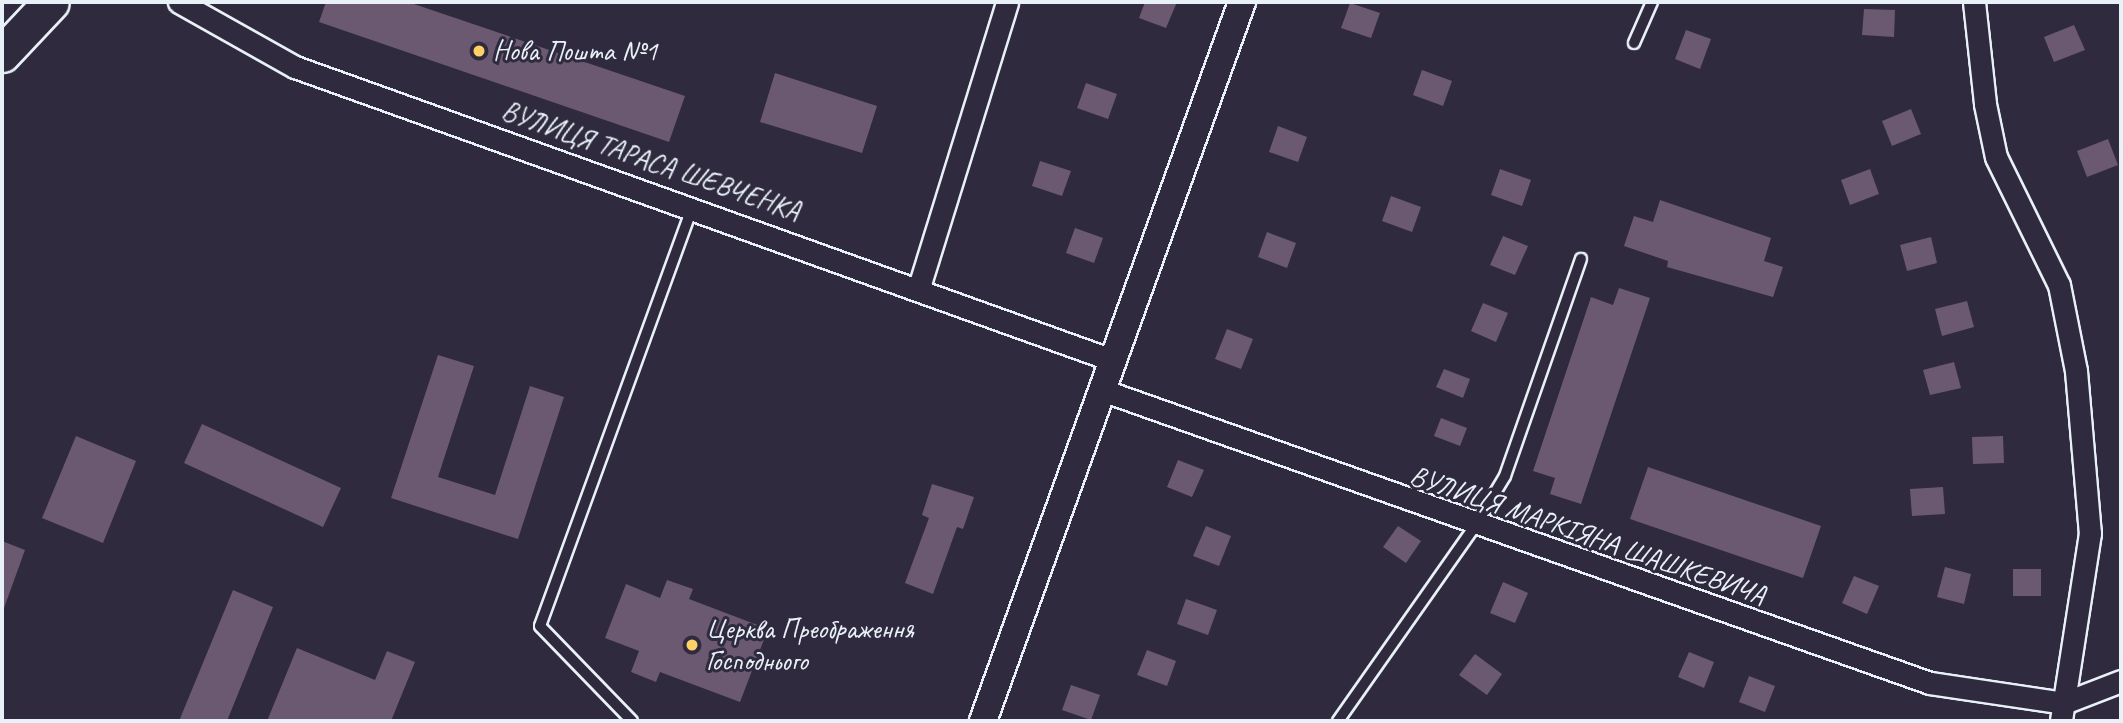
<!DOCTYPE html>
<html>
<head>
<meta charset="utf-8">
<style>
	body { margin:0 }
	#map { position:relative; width:2123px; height:723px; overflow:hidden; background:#2f2a3d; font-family:Caveat,sans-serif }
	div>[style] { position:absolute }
	.building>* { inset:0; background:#6b5972 }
	.roads { filter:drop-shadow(2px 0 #e8f1f8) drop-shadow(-2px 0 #e8f1f8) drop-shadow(0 2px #e8f1f8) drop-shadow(0 -2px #e8f1f8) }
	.service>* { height:10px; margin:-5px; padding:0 5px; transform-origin:5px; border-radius:5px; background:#2f2a3d }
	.minor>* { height:21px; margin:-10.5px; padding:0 10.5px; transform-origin:10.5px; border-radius:10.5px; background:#2f2a3d }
	.tertiary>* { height:26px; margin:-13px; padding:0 13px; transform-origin:13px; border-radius:13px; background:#2f2a3d }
	.trunk>* { height:35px; margin:-17.5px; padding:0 17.5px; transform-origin:17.5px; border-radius:17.5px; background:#2f2a3d }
	.dots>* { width:19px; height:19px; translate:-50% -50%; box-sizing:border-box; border:4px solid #2f2a3d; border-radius:50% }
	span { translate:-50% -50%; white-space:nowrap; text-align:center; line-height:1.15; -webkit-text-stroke:6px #2f2a3d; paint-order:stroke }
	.poi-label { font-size:28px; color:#e8f1f8 }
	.left { translate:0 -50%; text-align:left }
	.street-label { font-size:28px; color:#e8f1f8 }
	.frame { position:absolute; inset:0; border:4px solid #e8f1f8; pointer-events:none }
</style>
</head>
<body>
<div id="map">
	<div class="building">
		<div style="clip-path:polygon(326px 2px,408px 2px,685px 96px,669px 142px,319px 22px)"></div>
		<div style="clip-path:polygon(1145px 2px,1177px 2px,1166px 28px,1139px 18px)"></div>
		<div style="clip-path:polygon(1350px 3px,1380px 13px,1371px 38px,1341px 28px)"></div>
		<div style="clip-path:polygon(1864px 9px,1895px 10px,1894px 37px,1862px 35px)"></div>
		<div style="clip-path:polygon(2074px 25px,2085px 50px,2054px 62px,2044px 37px)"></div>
		<div style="clip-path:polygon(1686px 30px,1711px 39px,1700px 69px,1675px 59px)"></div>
		<div style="clip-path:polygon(1422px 70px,1452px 81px,1443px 106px,1413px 95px)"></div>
		<div style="clip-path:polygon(775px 73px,877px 106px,862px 153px,760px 122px)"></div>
		<div style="clip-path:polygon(1086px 83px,1117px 94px,1108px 119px,1077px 108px)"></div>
		<div style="clip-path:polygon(1911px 109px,1921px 134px,1892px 146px,1882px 121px)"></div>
		<div style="clip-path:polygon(1278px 126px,1307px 137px,1298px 162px,1269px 152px)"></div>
		<div style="clip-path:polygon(2108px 139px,2118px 165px,2087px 177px,2077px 151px)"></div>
		<div style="clip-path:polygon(1040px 161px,1071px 171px,1062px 196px,1032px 186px)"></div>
		<div style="clip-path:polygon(1500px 169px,1531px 180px,1522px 206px,1491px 195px)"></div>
		<div style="clip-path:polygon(1870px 169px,1879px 194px,1850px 205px,1841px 180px)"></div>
		<div style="clip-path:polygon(1391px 196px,1421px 207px,1412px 232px,1382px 221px)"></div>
		<div style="clip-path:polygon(1660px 200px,1771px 238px,1764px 261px,1783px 267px,1773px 297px,1667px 267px,1668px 261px,1624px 246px,1634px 216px,1653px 222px)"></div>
		<div style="clip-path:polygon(1075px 228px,1103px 238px,1094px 263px,1066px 253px)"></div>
		<div style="clip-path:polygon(1267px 232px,1296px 243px,1287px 268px,1258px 257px)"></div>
		<div style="clip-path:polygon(1503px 236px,1528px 246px,1515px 275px,1490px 265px)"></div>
		<div style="clip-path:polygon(1931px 237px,1937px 263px,1907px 271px,1900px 245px)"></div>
		<div style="clip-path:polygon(1619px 288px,1650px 298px,1581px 504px,1550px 494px,1555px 478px,1533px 471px,1591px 297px,1613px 305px)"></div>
		<div style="clip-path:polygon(1967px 301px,1974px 327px,1942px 336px,1935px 309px)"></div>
		<div style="clip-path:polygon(1483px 303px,1508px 313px,1496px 342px,1471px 331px)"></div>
		<div style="clip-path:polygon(1227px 329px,1253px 339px,1241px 369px,1215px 359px)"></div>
		<div style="clip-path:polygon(438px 355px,474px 366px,438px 477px,495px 495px,530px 386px,564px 397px,518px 539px,391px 498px)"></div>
		<div style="clip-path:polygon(1954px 362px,1961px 388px,1930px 395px,1923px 370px)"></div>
		<div style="clip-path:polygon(1444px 369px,1470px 379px,1463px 398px,1436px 387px)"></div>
		<div style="clip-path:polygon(1441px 418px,1467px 428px,1460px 446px,1434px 436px)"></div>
		<div style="clip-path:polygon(202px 424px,341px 488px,323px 527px,184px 463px)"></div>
		<div style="clip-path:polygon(76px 436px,136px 461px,103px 543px,42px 518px)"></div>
		<div style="clip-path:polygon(2003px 436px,2004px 463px,1973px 464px,1972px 437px)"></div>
		<div style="clip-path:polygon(1178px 460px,1204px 470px,1192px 497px,1167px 487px)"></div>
		<div style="clip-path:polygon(1648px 467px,1821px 526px,1803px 578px,1630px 519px)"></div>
		<div style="clip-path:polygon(932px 484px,974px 497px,963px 529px,957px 527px,933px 594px,905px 583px,929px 518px,922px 515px)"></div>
		<div style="clip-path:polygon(1943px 487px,1945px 514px,1912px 516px,1910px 489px)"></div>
		<div style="clip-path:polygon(1206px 526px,1231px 536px,1219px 566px,1193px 556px)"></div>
		<div style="clip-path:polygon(1398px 526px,1421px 541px,1406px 563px,1383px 547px)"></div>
		<div style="clip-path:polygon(2px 541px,25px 550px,4px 608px,2px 607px)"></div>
		<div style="clip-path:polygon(1945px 567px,1971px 574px,1964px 604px,1937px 597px)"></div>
		<div style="clip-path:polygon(2013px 569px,2041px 569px,2041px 596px,2013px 596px)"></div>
		<div style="clip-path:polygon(1854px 576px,1879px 586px,1867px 614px,1842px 603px)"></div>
		<div style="clip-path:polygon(667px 580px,693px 589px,689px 599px,768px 629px,740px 702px,660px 672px,656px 682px,631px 672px,639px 651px,605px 638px,626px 584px,660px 598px)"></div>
		<div style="clip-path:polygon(1503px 582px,1528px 593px,1515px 623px,1490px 613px)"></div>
		<div style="clip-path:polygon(233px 590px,273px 607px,227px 721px,179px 721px)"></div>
		<div style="clip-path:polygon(1186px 599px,1217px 610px,1208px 635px,1177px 624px)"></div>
		<div style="clip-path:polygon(297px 648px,375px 680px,387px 651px,415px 662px,391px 721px,267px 721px)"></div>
		<div style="clip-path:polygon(1147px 650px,1176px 661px,1167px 686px,1137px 675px)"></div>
		<div style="clip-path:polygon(1689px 652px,1714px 662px,1704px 688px,1678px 677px)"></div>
		<div style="clip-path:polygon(1475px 654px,1502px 674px,1487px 695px,1459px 675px)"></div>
		<div style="clip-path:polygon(1749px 676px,1775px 686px,1765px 712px,1739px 702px)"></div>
		<div style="clip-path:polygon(1071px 685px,1100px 695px,1091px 720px,1062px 710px)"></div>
	</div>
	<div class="roads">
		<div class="service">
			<div style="left:1634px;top:43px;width:45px;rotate:-66.3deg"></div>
			<div style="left:632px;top:721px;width:132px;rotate:-134.1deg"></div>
			<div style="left:540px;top:626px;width:442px;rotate:-70deg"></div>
			<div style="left:1338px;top:721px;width:238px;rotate:-54.9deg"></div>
			<div style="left:1475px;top:526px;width:58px;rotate:-59deg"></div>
			<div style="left:1505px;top:476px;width:230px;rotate:-70.7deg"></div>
		</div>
		<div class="minor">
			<div style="left:179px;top:2px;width:133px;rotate:29.3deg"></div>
			<div style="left:295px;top:67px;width:868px;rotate:19.73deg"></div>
			<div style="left:1974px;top:2px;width:103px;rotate:83.8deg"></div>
			<div style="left:1985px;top:104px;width:54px;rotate:78.3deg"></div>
			<div style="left:1996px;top:157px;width:143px;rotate:63.8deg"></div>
			<div style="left:2059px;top:285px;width:88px;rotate:78.8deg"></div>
			<div style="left:2076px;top:371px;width:163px;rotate:85.1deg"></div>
			<div style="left:2090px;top:533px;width:190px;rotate:98.8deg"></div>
			<div style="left:919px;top:287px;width:298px;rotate:-72.8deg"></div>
			<div style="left:1102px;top:390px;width:878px;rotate:19.49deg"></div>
			<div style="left:1930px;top:683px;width:135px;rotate:8.5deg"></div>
			<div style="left:2064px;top:703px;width:61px;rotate:-21.1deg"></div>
		</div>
		<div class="tertiary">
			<div style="left:983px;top:721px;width:764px;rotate:-70.19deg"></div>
		</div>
		<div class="trunk">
			<div style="left:2px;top:54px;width:71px;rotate:-46.7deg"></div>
		</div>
	</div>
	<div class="dots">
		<div style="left:479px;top:51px;background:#ffd166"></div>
		<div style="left:692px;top:645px;background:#ffd166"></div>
	</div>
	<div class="poi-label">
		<span class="left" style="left:493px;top:51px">Нова Пошта №1</span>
		<span class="left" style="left:706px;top:645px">Церква Преображення<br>Господнього</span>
	</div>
	<div class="street-label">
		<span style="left:651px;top:161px;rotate:19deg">ВУЛИЦЯ ТАРАСА ШЕВЧЕНКА</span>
		<span style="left:1588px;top:535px;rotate:19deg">ВУЛИЦЯ МАРКІЯНА ШАШКЕВИЧА</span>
	</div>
	<div class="frame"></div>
</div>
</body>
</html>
